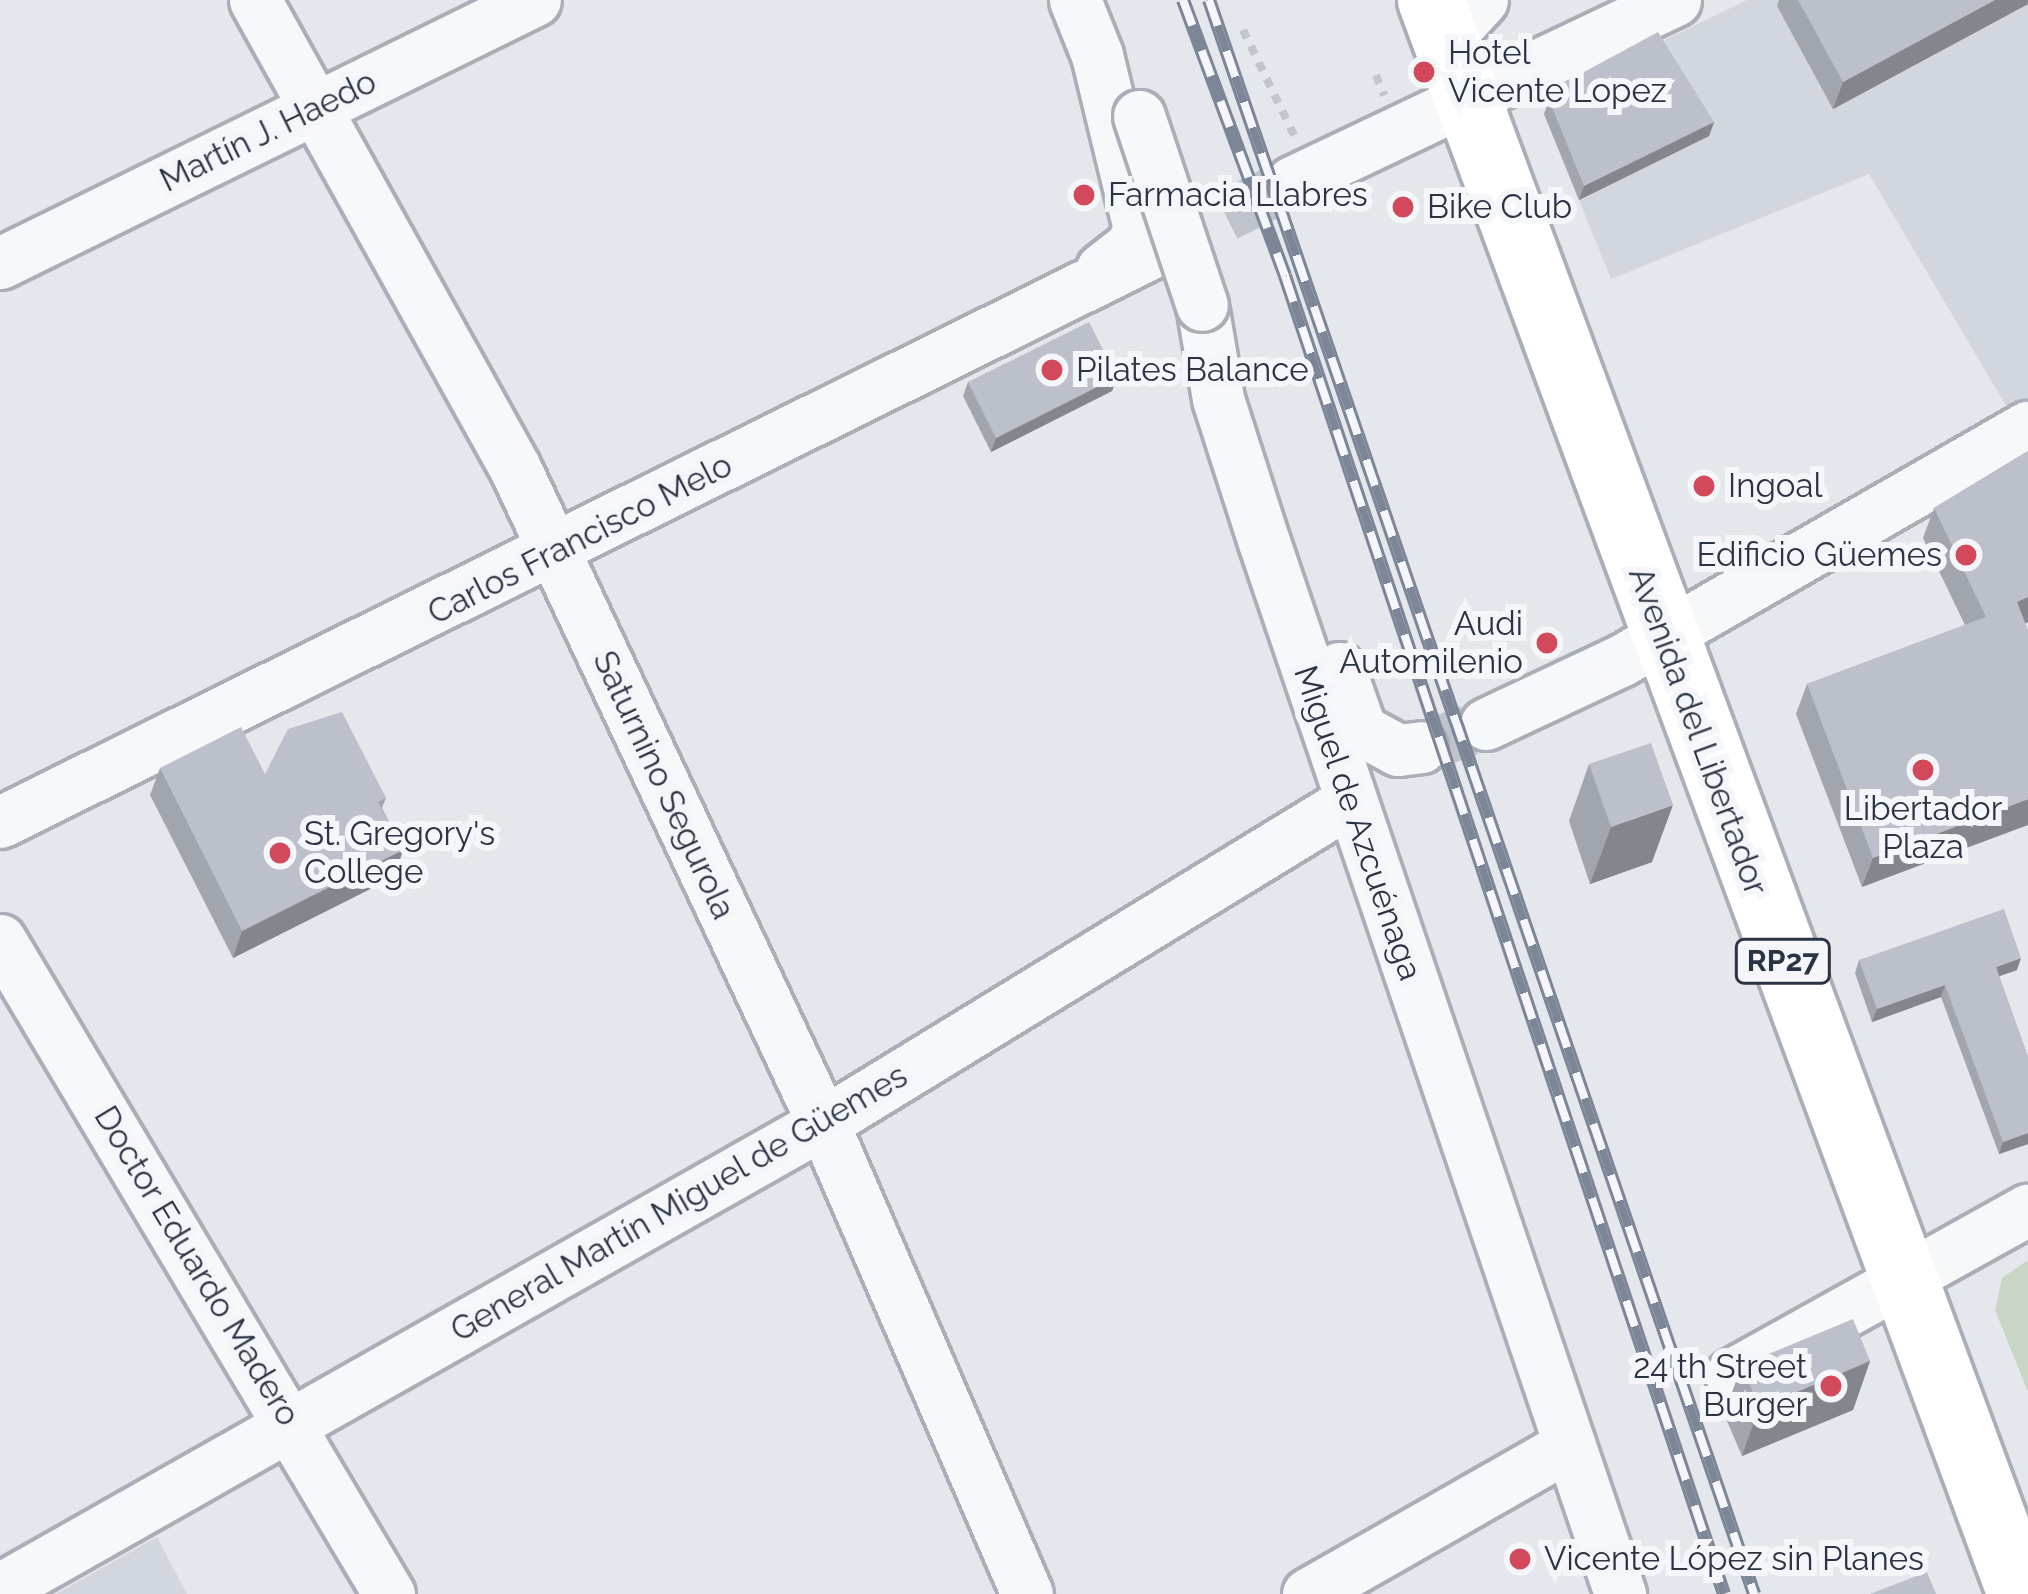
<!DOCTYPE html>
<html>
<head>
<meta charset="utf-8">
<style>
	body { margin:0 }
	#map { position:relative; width:2028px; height:1594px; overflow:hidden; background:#e4e7ec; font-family:Raleway,sans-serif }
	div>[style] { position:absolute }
	.built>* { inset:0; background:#d2d6de }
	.green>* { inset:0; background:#c9d6c5 }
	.minor-tunnel>* { height:51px; margin-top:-25.5px; transform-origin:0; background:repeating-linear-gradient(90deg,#bfc3cb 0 51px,transparent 0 77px) }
	.path>* { height:8px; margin-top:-4px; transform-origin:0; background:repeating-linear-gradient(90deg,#c2c5cb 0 9px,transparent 0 18px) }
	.roads { filter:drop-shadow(3px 0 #a9aeb7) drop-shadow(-3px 0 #a9aeb7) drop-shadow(0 3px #a9aeb7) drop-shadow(0 -3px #a9aeb7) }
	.minor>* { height:51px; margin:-25.5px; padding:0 25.5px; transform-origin:25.5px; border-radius:25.5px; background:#f7f8fa }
	.major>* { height:66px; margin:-33px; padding:0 33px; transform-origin:33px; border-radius:33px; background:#fff }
	.rail>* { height:14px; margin-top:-7px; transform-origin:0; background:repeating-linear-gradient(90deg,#f4f6f9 0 27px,#7d8696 0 54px); box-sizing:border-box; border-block:3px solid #7d8696 }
	.bridges { filter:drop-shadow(3px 0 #a9aeb7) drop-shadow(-3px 0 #a9aeb7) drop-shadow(0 3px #a9aeb7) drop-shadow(0 -3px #a9aeb7) }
	.minor-bridge>* { height:51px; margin:-25.5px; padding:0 25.5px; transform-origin:25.5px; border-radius:25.5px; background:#f7f8fa }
	.wall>* { inset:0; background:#a1a5ae }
	.shaded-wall>* { inset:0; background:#83868d }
	.building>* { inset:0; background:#bbc0ca }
	.dots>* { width:33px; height:33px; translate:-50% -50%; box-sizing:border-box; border:6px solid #f4f6f9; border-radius:50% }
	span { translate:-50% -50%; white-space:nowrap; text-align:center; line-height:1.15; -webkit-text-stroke:12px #f4f6f9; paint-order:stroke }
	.shield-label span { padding:3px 9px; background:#f4f6f9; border:3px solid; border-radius:9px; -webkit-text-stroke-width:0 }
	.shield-label { font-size:30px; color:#2b3445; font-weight:700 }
	.poi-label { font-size:33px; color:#2b3445 }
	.left { translate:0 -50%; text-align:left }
	.right { translate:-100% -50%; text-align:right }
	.street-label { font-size:33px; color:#2b3445 }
</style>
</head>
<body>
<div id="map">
	<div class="built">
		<div style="clip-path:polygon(1747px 0,2028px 0,2028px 398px,2008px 409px,1869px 174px,1611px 279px,1544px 114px,1653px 46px)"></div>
		<div style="clip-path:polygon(157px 1537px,187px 1594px,56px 1594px)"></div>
	</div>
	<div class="green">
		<div style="clip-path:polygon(2028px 1260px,2028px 1392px,1995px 1310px,2002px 1278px)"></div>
	</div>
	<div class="minor-tunnel">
		<div style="left:1157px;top:250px;width:151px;rotate:-26.7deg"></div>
		<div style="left:1421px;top:747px;width:69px;rotate:-19.5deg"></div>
	</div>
	<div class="path">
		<div style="left:1243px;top:30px;width:117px;rotate:64.1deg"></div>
		<div style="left:1376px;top:75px;width:22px;rotate:68deg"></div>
	</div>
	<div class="roads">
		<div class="minor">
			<div style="left:255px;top:0;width:535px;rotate:60.95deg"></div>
			<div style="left:515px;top:468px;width:724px;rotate:64.82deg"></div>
			<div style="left:823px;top:1123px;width:513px;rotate:66.58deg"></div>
			<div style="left:1075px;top:0;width:59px;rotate:68.2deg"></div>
			<div style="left:1097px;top:55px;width:179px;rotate:76.4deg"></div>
			<div style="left:1139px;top:229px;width:19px;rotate:115deg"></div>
			<div style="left:1131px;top:246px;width:37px;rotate:142deg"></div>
			<div style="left:1446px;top:39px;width:53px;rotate:-47.3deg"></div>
			<div style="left:1292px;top:182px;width:424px;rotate:-25.4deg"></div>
			<div style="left:0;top:263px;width:596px;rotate:-26.18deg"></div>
			<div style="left:1202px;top:305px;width:95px;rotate:80.3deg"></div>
			<div style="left:1218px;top:399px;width:150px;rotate:72.2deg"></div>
			<div style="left:1264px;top:542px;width:1111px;rotate:71.3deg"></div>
			<div style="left:1339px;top:668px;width:66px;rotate:70.5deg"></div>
			<div style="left:1361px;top:730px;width:42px;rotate:28.4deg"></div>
			<div style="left:1398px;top:750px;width:23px;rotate:-7deg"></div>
			<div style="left:1486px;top:724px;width:150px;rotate:-25.2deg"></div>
			<div style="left:1622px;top:660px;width:468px;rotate:-29.9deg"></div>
			<div style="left:0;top:822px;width:1291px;rotate:-26.31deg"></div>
			<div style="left:0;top:940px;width:761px;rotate:59.26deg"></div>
			<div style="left:1731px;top:1375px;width:340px;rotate:-29.1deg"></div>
			<div style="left:0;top:1589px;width:946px;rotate:-29.52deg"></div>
			<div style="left:823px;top:1123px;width:618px;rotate:-31.43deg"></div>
			<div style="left:1308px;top:1594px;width:301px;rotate:-29.7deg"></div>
		</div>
		<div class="major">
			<div style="left:1431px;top:0;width:1700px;rotate:69.69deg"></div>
		</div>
	</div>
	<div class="rail">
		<div style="left:1183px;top:0;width:294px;rotate:69.7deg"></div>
		<div style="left:1285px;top:276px;width:1389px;rotate:71.58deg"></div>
		<div style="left:1209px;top:0;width:1685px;rotate:71.12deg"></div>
	</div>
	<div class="bridges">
		<div class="minor-bridge">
			<div style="left:1139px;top:116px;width:199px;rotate:71.6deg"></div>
		</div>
	</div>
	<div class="wall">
		<div style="clip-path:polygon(1779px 0,2028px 0,2028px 4px,1833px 109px,1777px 6px)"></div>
		<div style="clip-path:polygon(1549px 100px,1714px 122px,1709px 136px,1579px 200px,1544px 114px)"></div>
		<div style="clip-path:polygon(1117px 377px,1112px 391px,991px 452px,963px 396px,968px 382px)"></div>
		<div style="clip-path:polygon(2028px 451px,2028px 622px,2025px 624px,1862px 887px,1796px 714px,1807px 684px,1965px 625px,1923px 538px,1934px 508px)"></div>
		<div style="clip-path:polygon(1589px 764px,1652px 862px,1590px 884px,1569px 821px)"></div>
		<div style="clip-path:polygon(160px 768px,265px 774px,386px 798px,382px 808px,403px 850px,394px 877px,233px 958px,150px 795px)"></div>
		<div style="clip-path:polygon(1859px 960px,2017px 970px,1999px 976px,2028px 1057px,2028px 1144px,1999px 1154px,1941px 997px,1872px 1022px,1855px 973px)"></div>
		<div style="clip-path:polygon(1870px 1361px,1853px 1410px,1742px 1456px,1724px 1414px,1742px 1365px)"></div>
	</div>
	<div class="shaded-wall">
		<div style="clip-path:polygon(1995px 0,2028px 0,2028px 4px,1833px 109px,1843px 82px)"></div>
		<div style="clip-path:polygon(1714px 122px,1709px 136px,1579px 200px,1584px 186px)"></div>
		<div style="clip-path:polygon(1117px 377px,1112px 391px,991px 452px,996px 438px)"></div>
		<div style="clip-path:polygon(2028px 593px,2028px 622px,2006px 631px,2017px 602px)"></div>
		<div style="clip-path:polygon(2028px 799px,2028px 825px,1862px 887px,1873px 858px)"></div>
		<div style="clip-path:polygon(1673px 805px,1652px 862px,1590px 884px,1611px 827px)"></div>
		<div style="clip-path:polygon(403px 850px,394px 877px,233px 958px,242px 931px)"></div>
		<div style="clip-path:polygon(2021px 958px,2017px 970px,1991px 979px,1996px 967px)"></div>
		<div style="clip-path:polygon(1945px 985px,1941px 997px,1872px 1022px,1877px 1009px)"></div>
		<div style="clip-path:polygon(2028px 1133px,2028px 1144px,1999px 1154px,2003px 1142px)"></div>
		<div style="clip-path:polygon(1870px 1361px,1853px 1410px,1742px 1456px,1759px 1408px)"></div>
	</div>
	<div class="building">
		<div style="clip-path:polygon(1798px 0,1995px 0,1843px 82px)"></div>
		<div style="clip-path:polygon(1658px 32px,1714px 122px,1584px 186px,1549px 100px,1558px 86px)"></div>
		<div style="clip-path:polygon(1089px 322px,1117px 377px,996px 438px,968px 382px)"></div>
		<div style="clip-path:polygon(2028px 451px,2028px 597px,2017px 602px,2028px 630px,2028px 799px,1873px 858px,1807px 684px,1986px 617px,1934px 508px)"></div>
		<div style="clip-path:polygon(342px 712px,386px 798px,378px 802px,403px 850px,242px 931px,160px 768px,241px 727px,265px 774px,288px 729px)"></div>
		<div style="clip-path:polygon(1651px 743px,1673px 805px,1611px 827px,1589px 764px)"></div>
		<div style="clip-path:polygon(2004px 909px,2021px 958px,1996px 967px,2028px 1057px,2028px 1133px,2003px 1142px,1945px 985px,1877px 1009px,1859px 960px)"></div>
		<div style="clip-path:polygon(1853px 1319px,1870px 1361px,1759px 1408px,1742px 1365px)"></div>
		<div style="clip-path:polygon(1927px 1572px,1936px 1594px,1870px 1594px)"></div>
	</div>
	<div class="dots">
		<div style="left:1424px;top:72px;background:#d1495b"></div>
		<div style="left:1084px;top:195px;background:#d1495b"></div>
		<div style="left:1403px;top:207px;background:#d1495b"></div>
		<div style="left:1052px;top:370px;background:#d1495b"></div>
		<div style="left:1704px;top:486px;background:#d1495b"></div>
		<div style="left:1966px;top:555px;background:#d1495b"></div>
		<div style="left:1547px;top:643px;background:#d1495b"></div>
		<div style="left:1923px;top:770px;background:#d1495b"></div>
		<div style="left:280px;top:853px;background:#d1495b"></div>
		<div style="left:1831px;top:1386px;background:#d1495b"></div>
		<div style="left:1520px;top:1559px;background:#d1495b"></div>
	</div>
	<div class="shield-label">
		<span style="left:1783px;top:961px">RP27</span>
	</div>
	<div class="poi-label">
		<span class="left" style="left:1448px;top:72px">Hotel<br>Vicente Lopez</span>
		<span class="left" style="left:1108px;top:195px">Farmacia Llabres</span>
		<span class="left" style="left:1427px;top:207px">Bike Club</span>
		<span class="left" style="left:1076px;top:370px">Pilates Balance</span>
		<span class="left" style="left:1728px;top:486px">Ingoal</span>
		<span class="right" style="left:1942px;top:555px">Edificio Güemes</span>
		<span class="right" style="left:1523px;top:643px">Audi<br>Automilenio</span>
		<span style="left:1923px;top:828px">Libertador<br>Plaza</span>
		<span class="left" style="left:304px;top:853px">St. Gregory's<br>College</span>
		<span class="right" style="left:1807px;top:1386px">24 th Street<br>Burger</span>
		<span class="left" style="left:1544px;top:1559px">Vicente López sin Planes</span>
	</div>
	<div class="street-label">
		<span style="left:268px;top:131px;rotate:-26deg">Martín J. Haedo</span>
		<span style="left:580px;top:539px;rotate:-27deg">Carlos Francisco Melo</span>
		<span style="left:1698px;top:731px;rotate:70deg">Avenida del Libertador</span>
		<span style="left:664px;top:785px;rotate:65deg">Saturnino Segurola</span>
		<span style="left:1358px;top:823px;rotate:71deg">Miguel de Azcuénaga</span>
		<span style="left:679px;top:1203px;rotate:-30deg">General Martín Miguel de Güemes</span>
		<span style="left:197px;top:1266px;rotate:59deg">Doctor Eduardo Madero</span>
	</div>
</div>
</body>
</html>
